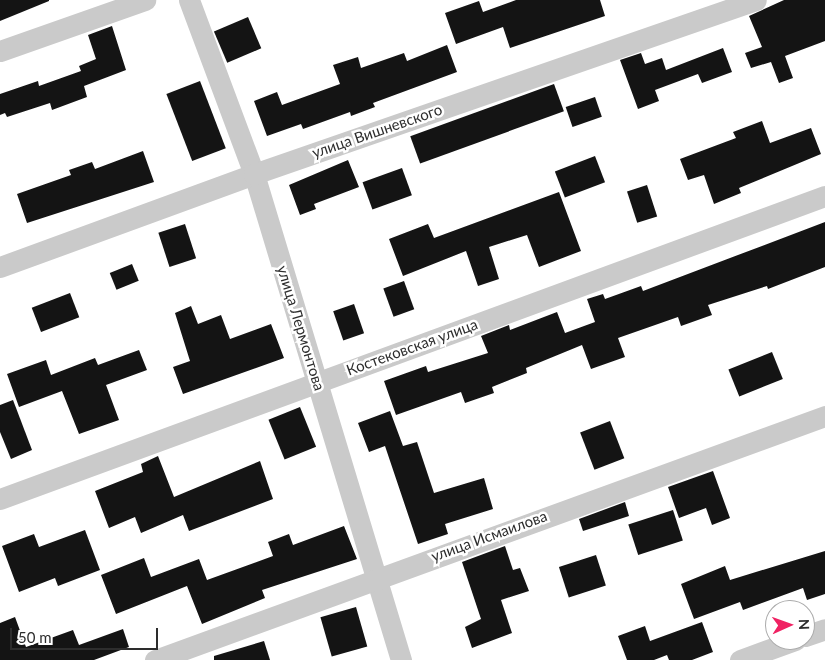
<!DOCTYPE html>
<meta charset="utf-8">
<style>
body{margin:0}
#map{position:relative;width:825px;height:660px;overflow:hidden;background:#fff;font-family:Lato,sans-serif}
div>[style]{position:absolute}
.building>*{inset:0;background:#141414;transform-origin:0 0}
.street>*{height:21px;margin:-10.5px;padding:0 10.5px;transform-origin:10.5px;border-radius:10.5px;background:#cacaca}
span{translate:-50% -50%;white-space:nowrap;text-align:center;line-height:1.15;-webkit-text-stroke:5px #fff;paint-order:stroke}
.street-label{font-size:15px;color:#2d2d2d}
.north{position:absolute;left:765px;top:600px;width:50px;height:50px;box-sizing:border-box;background:#fff;border:1px solid #ababab;border-radius:50%;rotate:88deg;font-size:14px;font-weight:700;line-height:20px;text-align:center;color:#2d2d2d}
.north::after{content:'';display:block;margin:auto;width:18px;height:22px;background:#f02263;clip-path:polygon(50% 0,100% 100%,50% 72%,0 100%)}
.scale{position:absolute;left:10px;top:628px;width:148px;height:22px;box-sizing:border-box;border:2px solid #2d2d2d;border-top:0;padding-left:6px;font-size:15px;line-height:18px;white-space:nowrap;color:#2d2d2d;-webkit-text-stroke:4px #fff;paint-order:stroke}
</style>
<div id="map">
<div class="building">
<i style="clip-path:polygon(0 0,49px 0,49px 1px,0 21px)"></i>
<i style="clip-path:polygon(516px 0,600px 0,605px 16px,510px 48px,503px 27px,456px 44px,445px 13px,479px 1px,483px 12px)"></i>
<i style="clip-path:polygon(784px 0,825px 0,825px 41px,785px 56px,793px 78px,779px 83px,771px 62px,751px 68px,745px 53px,762px 47px,749px 16px)"></i>
<i style="left:248px;top:17px;width:34px;height:37px;rotate:67deg"></i>
<i style="clip-path:polygon(112px 26px,126px 70px,84px 86px,87px 97px,52px 110px,50px 103px,7px 117px,5px 113px,0 115px,0 94px,38px 81px,39px 86px,81px 71px,79px 66px,96px 59px,88px 35px)"></i>
<i style="clip-path:polygon(447px 45px,457px 72px,373px 103px,375px 107px,351px 116px,350px 112px,303px 129px,301px 124px,267px 136px,254px 101px,277px 92px,282px 105px,340px 84px,333px 65px,358px 57px,361px 68px,404px 53px,407px 61px)"></i>
<i style="clip-path:polygon(723px 48px,732px 72px,702px 83px,698px 74px,655px 90px,659px 101px,638px 109px,620px 60px,641px 53px,645px 64px,662px 58px,666px 70px)"></i>
<i style="left:200px;top:81px;width:72px;height:36px;rotate:69deg"></i>
<i style="left:554px;top:84px;width:29px;height:153px;rotate:70deg"></i>
<i style="left:595px;top:97px;width:21px;height:31px;rotate:71deg"></i>
<i style="clip-path:polygon(762px 121px,770px 143px,811px 128px,821px 154px,739px 188px,741px 193px,714px 204px,704px 175px,688px 180px,680px 159px,736px 138px,733px 132px)"></i>
<i style="clip-path:polygon(143px 151px,154px 182px,27px 223px,17px 194px,71px 175px,69px 170px,92px 162px,95px 169px)"></i>
<i style="left:595px;top:156px;width:28px;height:43px;rotate:69deg"></i>
<i style="clip-path:polygon(348px 160px,359px 187px,314px 204px,316px 209px,300px 215px,289px 185px)"></i>
<i style="left:402px;top:168px;width:29px;height:42px;rotate:70deg"></i>
<i style="left:647px;top:185px;width:33px;height:21px;rotate:72deg"></i>
<i style="clip-path:polygon(559px 192px,581px 251px,539px 267px,527px 235px,489px 247px,499px 279px,478px 286px,466px 251px,403px 276px,389px 239px,428px 224px,434px 238px)"></i>
<i style="clip-path:polygon(825px 222px,825px 267px,768px 289px,767px 286px,708px 305px,712px 315px,681px 326px,678px 317px,618px 338px,625px 357px,591px 369px,582px 345px,526px 368px,527px 373px,492px 387px,494px 393px,465px 403px,461px 392px,396px 415px,384px 381px,426px 366px,428px 372px,488px 353px,481px 336px,509px 325px,510px 330px,557px 312px,565px 333px,595px 322px,587px 299px,603px 294px,605px 299px,641px 286px,643px 291px)"></i>
<i style="left:185px;top:224px;width:36px;height:28px;rotate:72deg"></i>
<i style="left:132px;top:264px;width:18px;height:24px;rotate:68deg"></i>
<i style="left:404px;top:281px;width:30px;height:22px;rotate:70deg"></i>
<i style="left:70px;top:293px;width:26px;height:41px;rotate:69deg"></i>
<i style="left:354px;top:304px;width:31px;height:22px;rotate:71deg"></i>
<i style="clip-path:polygon(191px 306px,198px 324px,221px 315px,230px 339px,271px 324px,284px 358px,183px 394px,173px 367px,190px 361px,175px 313px)"></i>
<i style="clip-path:polygon(139px 350px,147px 370px,106px 385px,119px 420px,79px 434px,62px 391px,19px 407px,7px 374px,46px 360px,51px 375px,95px 358px,98px 365px)"></i>
<i style="left:772px;top:352px;width:29px;height:47px;rotate:68deg"></i>
<i style="clip-path:polygon(13px 400px,32px 450px,11px 459px,0 432px,0 405px)"></i>
<i style="left:300px;top:407px;width:43px;height:34px;rotate:68deg"></i>
<i style="clip-path:polygon(390px 411px,403px 446px,417px 442px,434px 493px,484px 478px,493px 509px,445px 524px,448px 534px,418px 544px,385px 446px,369px 452px,358px 423px)"></i>
<i style="left:610px;top:421px;width:40px;height:32px;rotate:69deg"></i>
<i style="clip-path:polygon(158px 456px,174px 497px,260px 461px,273px 499px,189px 531px,183px 515px,141px 533px,135px 517px,109px 528px,95px 491px,143px 472px,141px 464px)"></i>
<i style="clip-path:polygon(713px 471px,730px 518px,712px 525px,706px 508px,679px 518px,668px 487px)"></i>
<i style="clip-path:polygon(625px 502px,629px 516px,583px 531px,579px 519px)"></i>
<i style="left:673px;top:510px;width:32px;height:47px;rotate:72deg"></i>
<i style="clip-path:polygon(344px 526px,357px 559px,262px 590px,265px 598px,202px 624px,187px 586px,116px 614px,101px 575px,144px 558px,151px 577px,199px 559px,207px 580px,273px 556px,268px 542px,289px 534px,293px 545px)"></i>
<i style="clip-path:polygon(85px 530px,100px 570px,58px 586px,55px 578px,19px 592px,2px 546px,34px 534px,39px 547px)"></i>
<i style="clip-path:polygon(505px 546px,513px 570px,520px 568px,529px 591px,501px 600px,512px 633px,472px 648px,465px 627px,481px 619px,462px 562px)"></i>
<i style="clip-path:polygon(825px 551px,825px 594px,807px 600px,803px 588px,743px 610px,740px 602px,694px 619px,681px 584px,725px 566px,730px 580px)"></i>
<i style="left:596px;top:555px;width:32px;height:39px;rotate:72deg"></i>
<i style="left:356px;top:607px;width:41px;height:37px;rotate:74deg"></i>
<i style="clip-path:polygon(15px 617px,26px 647px,73px 630px,79px 645px,123px 629px,129px 647px,94px 660px,0 660px,0 623px)"></i>
<i style="clip-path:polygon(702px 622px,713px 652px,692px 660px,669px 660px,667px 655px,654px 660px,627px 660px,618px 636px,645px 626px,650px 641px)"></i>
<i style="clip-path:polygon(264px 641px,270px 660px,214px 660px,214px 656px)"></i>
</div>
<div class="street">
<i style="left:189px;top:0;width:186px;rotate:69.5deg"></i>
<i style="left:254px;top:174px;width:508px;rotate:73.17deg"></i>
<i style="left:0;top:51px;width:154px;rotate:-19.4deg"></i>
<i style="left:0;top:267px;width:270px;rotate:-20.1deg"></i>
<i style="left:254px;top:174px;width:531px;rotate:-19.12deg"></i>
<i style="left:0;top:499px;width:879px;rotate:-20.17deg"></i>
<i style="left:805px;top:636px;width:21px;rotate:-19deg"></i>
<i style="left:155px;top:660px;width:713px;rotate:-20.01deg"></i>
<i style="left:740px;top:660px;width:59px;rotate:-20deg"></i>
</div>
<div class="street-label">
<span style="left:377px;top:131px;rotate:-19deg">улица Вишневского</span>
<span style="left:301px;top:328px;rotate:73deg">улица Лермонтова</span>
<span style="left:412px;top:347px;rotate:-20deg">Костековская улица</span>
<span style="left:489px;top:536px;rotate:-20deg">улица Исмаилова</span>
</div>
<div class="north">N</div>
<div class="scale">50 m</div>
</div>
